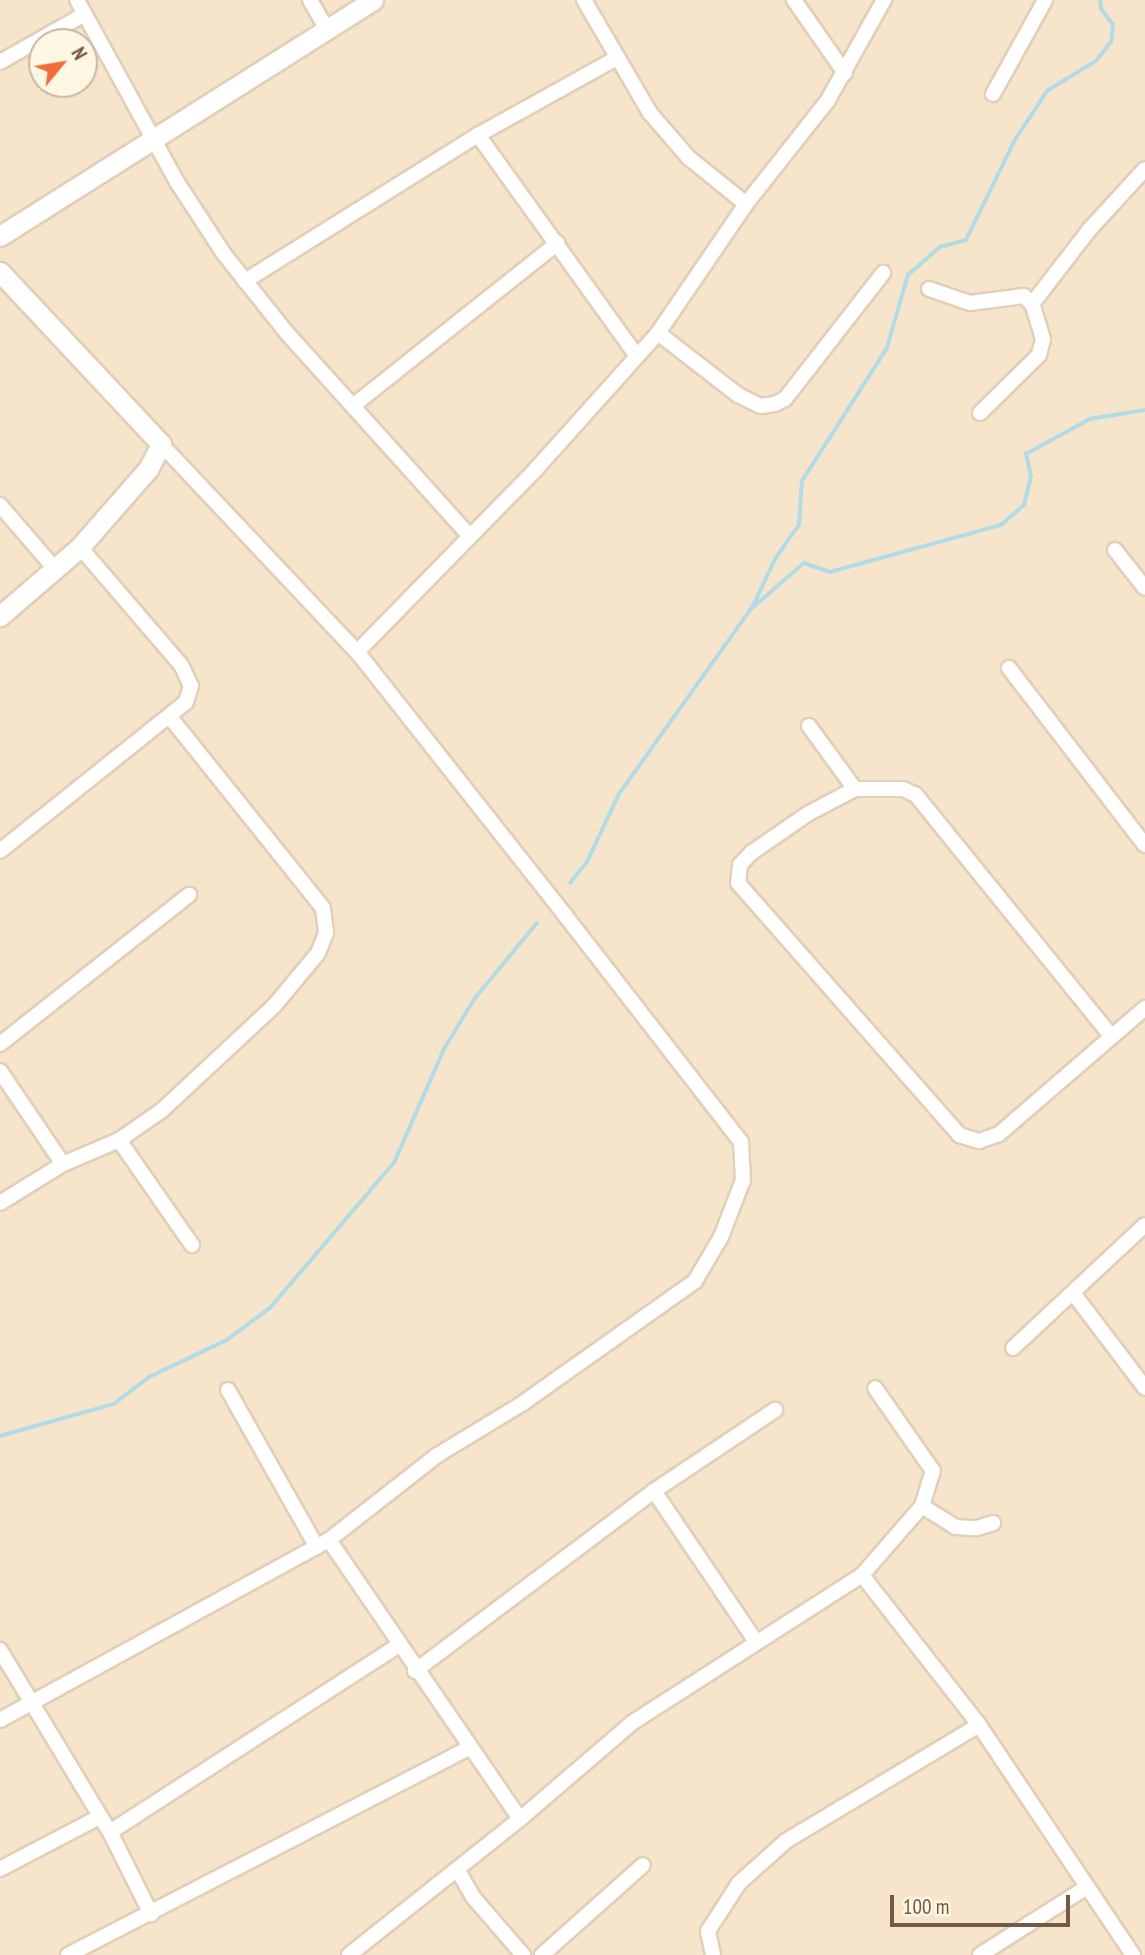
<!DOCTYPE html>
<style>
body{margin:0}
#map{position:relative;width:1145px;height:1955px;overflow:hidden;background:#fef3dd;font-family:"PT Sans Narrow",sans-serif}
div>[style]{position:absolute}
.residential>*{inset:0;background:#f6e5cb}
.stream>*{height:3.5px;margin:-1.75px;padding:0 1.75px;transform-origin:1.75px;border-radius:1.75px;background:#b1dce7}
.roads{filter:drop-shadow(2px 0 #e2cfb9) drop-shadow(-2px 0 #e2cfb9) drop-shadow(0 2px #e2cfb9) drop-shadow(0 -2px #e2cfb9)}
.street>*{height:14px;margin:-7px;padding:0 7px;transform-origin:7px;border-radius:7px;background:#fff}
.secondary>*{height:19px;margin:-9.5px;padding:0 9.5px;transform-origin:9.5px;border-radius:9.5px;background:#fff}
span{translate:-50% -50%;white-space:nowrap;text-align:center;line-height:1.15;-webkit-text-stroke:7px #fff6e4;paint-order:stroke}
.north{position:absolute;left:28px;top:28px;width:70px;height:70px;box-sizing:border-box;background:#fff6e4;border:2px solid #c7b7a4;border-radius:50%;rotate:60deg;font-size:19px;font-weight:700;line-height:28px;text-align:center;color:#745944}
.north::after{content:'';display:block;margin:auto;width:24px;height:32px;background:#f16e39;clip-path:polygon(50% 0,100% 100%,50% 72%,0 100%)}
.scale{position:absolute;left:890px;top:1895px;width:180px;height:32px;box-sizing:border-box;border:4px solid #745944;border-top:0;padding-left:9px;font-size:21px;line-height:24px;white-space:nowrap;color:#745944;-webkit-text-stroke:5px #fff6e4;paint-order:stroke}
</style>
<div id="map">
<div class="residential">
<i style="clip-path:polygon(evenodd,0 0,1145px 0,1145px 1955px,0 1955px,0 0,42px 42px,84px 42px,84px 84px,42px 84px,42px 42px)"></i>
</div>
<div class="stream">
<i style="left:753px;top:606px;width:52px;rotate:-64.9deg"></i>
<i style="left:775px;top:559px;width:42px;rotate:-54.8deg"></i>
<i style="left:799px;top:525px;width:44px;rotate:-86.1deg"></i>
<i style="left:802px;top:481px;width:158px;rotate:-57.4deg"></i>
<i style="left:887px;top:348px;width:76px;rotate:-74deg"></i>
<i style="left:908px;top:275px;width:43px;rotate:-41.2deg"></i>
<i style="left:940px;top:247px;width:27px;rotate:-15deg"></i>
<i style="left:966px;top:240px;width:111px;rotate:-63.9deg"></i>
<i style="left:1015px;top:140px;width:59px;rotate:-56.9deg"></i>
<i style="left:1047px;top:91px;width:57px;rotate:-31.5deg"></i>
<i style="left:1096px;top:61px;width:24px;rotate:-52deg"></i>
<i style="left:1111px;top:42px;width:17px;rotate:-83deg"></i>
<i style="left:1113px;top:25px;width:20px;rotate:-127deg"></i>
<i style="left:1101px;top:9px;width:9px;rotate:-96deg"></i>
<i style="left:570px;top:883px;width:27px;rotate:-51deg"></i>
<i style="left:587px;top:862px;width:75px;rotate:-64.8deg"></i>
<i style="left:619px;top:794px;width:227px;rotate:-54.5deg"></i>
<i style="left:751px;top:609px;width:70px;rotate:-41deg"></i>
<i style="left:804px;top:563px;width:28px;rotate:19deg"></i>
<i style="left:830px;top:572px;width:177px;rotate:-15.4deg"></i>
<i style="left:1001px;top:525px;width:30px;rotate:-41deg"></i>
<i style="left:1024px;top:505px;width:29px;rotate:-76deg"></i>
<i style="left:1031px;top:477px;width:24px;rotate:-102deg"></i>
<i style="left:1026px;top:454px;width:73px;rotate:-28.7deg"></i>
<i style="left:1090px;top:419px;width:56px;rotate:-9.3deg"></i>
<i style="left:0;top:1436px;width:118px;rotate:-15.7deg"></i>
<i style="left:114px;top:1404px;width:44px;rotate:-37.6deg"></i>
<i style="left:149px;top:1377px;width:86px;rotate:-25.4deg"></i>
<i style="left:227px;top:1340px;width:54px;rotate:-36.7deg"></i>
<i style="left:270px;top:1308px;width:191px;rotate:-49.5deg"></i>
<i style="left:394px;top:1163px;width:124px;rotate:-66.3deg"></i>
<i style="left:444px;top:1049px;width:60px;rotate:-58.7deg"></i>
<i style="left:475px;top:998px;width:97px;rotate:-50.4deg"></i>
</div>
<div class="roads">
<div class="street">
<i style="left:77px;top:0;width:208px;rotate:61.2deg"></i>
<i style="left:177px;top:182px;width:86px;rotate:56.9deg"></i>
<i style="left:224px;top:254px;width:100px;rotate:51.5deg"></i>
<i style="left:286px;top:332px;width:273px;rotate:48deg"></i>
<i style="left:310px;top:0;width:32px;rotate:60deg"></i>
<i style="left:584px;top:0;width:131px;rotate:59.7deg"></i>
<i style="left:650px;top:113px;width:60px;rotate:49.1deg"></i>
<i style="left:689px;top:158px;width:73px;rotate:38.9deg"></i>
<i style="left:794px;top:0;width:89px;rotate:55.1deg"></i>
<i style="left:0;top:62px;width:95px;rotate:-29.5deg"></i>
<i style="left:993px;top:94px;width:107px;rotate:-61deg"></i>
<i style="left:478px;top:135px;width:271px;rotate:54.3deg"></i>
<i style="left:245px;top:281px;width:275px;rotate:-32.1deg"></i>
<i style="left:478px;top:135px;width:157px;rotate:-29deg"></i>
<i style="left:929px;top:289px;width:43px;rotate:18.9deg"></i>
<i style="left:970px;top:303px;width:54px;rotate:-7.4deg"></i>
<i style="left:1024px;top:296px;width:11px;rotate:45deg"></i>
<i style="left:658px;top:333px;width:101px;rotate:37.8deg"></i>
<i style="left:738px;top:395px;width:25px;rotate:26deg"></i>
<i style="left:761px;top:406px;width:14px;rotate:-8deg"></i>
<i style="left:775px;top:404px;width:11px;rotate:-27deg"></i>
<i style="left:785px;top:399px;width:160px;rotate:-52.1deg"></i>
<i style="left:354px;top:405px;width:260px;rotate:-38.5deg"></i>
<i style="left:980px;top:413px;width:83px;rotate:-44.5deg"></i>
<i style="left:1039px;top:355px;width:16px;rotate:-76deg"></i>
<i style="left:1043px;top:339px;width:37px;rotate:-107deg"></i>
<i style="left:1032px;top:304px;width:95px;rotate:-52.3deg"></i>
<i style="left:1090px;top:229px;width:81px;rotate:-47.5deg"></i>
<i style="left:0;top:505px;width:86px;rotate:49.3deg"></i>
<i style="left:1115px;top:550px;width:48px;rotate:51.7deg"></i>
<i style="left:357px;top:652px;width:256px;rotate:-45.6deg"></i>
<i style="left:536px;top:469px;width:183px;rotate:-48.1deg"></i>
<i style="left:658px;top:333px;width:156px;rotate:-55.7deg"></i>
<i style="left:746px;top:204px;width:132px;rotate:-51.7deg"></i>
<i style="left:828px;top:100px;width:115px;rotate:-60.8deg"></i>
<i style="left:1009px;top:668px;width:223px;rotate:52.5deg"></i>
<i style="left:809px;top:726px;width:78px;rotate:53.9deg"></i>
<i style="left:855px;top:789px;width:48px"></i>
<i style="left:903px;top:789px;width:14px;rotate:25deg"></i>
<i style="left:916px;top:795px;width:310px;rotate:51deg"></i>
<i style="left:855px;top:789px;width:52px;rotate:152.4deg"></i>
<i style="left:809px;top:813px;width:70px;rotate:145.4deg"></i>
<i style="left:751px;top:853px;width:16px;rotate:133deg"></i>
<i style="left:740px;top:865px;width:18px;rotate:96deg"></i>
<i style="left:738px;top:883px;width:335px;rotate:48.7deg"></i>
<i style="left:959px;top:1135px;width:21px;rotate:17deg"></i>
<i style="left:979px;top:1141px;width:21px;rotate:-19deg"></i>
<i style="left:999px;top:1134px;width:193px;rotate:-40.8deg"></i>
<i style="left:0;top:851px;width:238px;rotate:-38.7deg"></i>
<i style="left:186px;top:702px;width:17px;rotate:-73deg"></i>
<i style="left:191px;top:686px;width:23px;rotate:-115deg"></i>
<i style="left:181px;top:665px;width:155px;rotate:-130.6deg"></i>
<i style="left:0;top:1044px;width:241px;rotate:-38.3deg"></i>
<i style="left:0;top:1071px;width:112px;rotate:55.9deg"></i>
<i style="left:119px;top:1140px;width:128px;rotate:55.2deg"></i>
<i style="left:0;top:1203px;width:74px;rotate:-31.8deg"></i>
<i style="left:63px;top:1164px;width:61px;rotate:-23.2deg"></i>
<i style="left:119px;top:1140px;width:51px;rotate:-34.6deg"></i>
<i style="left:161px;top:1111px;width:154px;rotate:-42.9deg"></i>
<i style="left:274px;top:1006px;width:69px;rotate:-50.3deg"></i>
<i style="left:318px;top:953px;width:22px;rotate:-68deg"></i>
<i style="left:326px;top:933px;width:25px;rotate:-97deg"></i>
<i style="left:323px;top:908px;width:246px;rotate:-128.7deg"></i>
<i style="left:1073px;top:1293px;width:119px;rotate:52.8deg"></i>
<i style="left:1013px;top:1348px;width:180px;rotate:-43deg"></i>
<i style="left:228px;top:1390px;width:180px;rotate:60.5deg"></i>
<i style="left:654px;top:1491px;width:180px;rotate:55.9deg"></i>
<i style="left:922px;top:1506px;width:39px;rotate:32deg"></i>
<i style="left:955px;top:1527px;width:22px;rotate:3deg"></i>
<i style="left:977px;top:1528px;width:17px;rotate:-17deg"></i>
<i style="left:329px;top:1540px;width:338px;rotate:55.6deg"></i>
<i style="left:862px;top:1575px;width:190px;rotate:52deg"></i>
<i style="left:979px;top:1725px;width:277px;rotate:56.2deg"></i>
<i style="left:0;top:1650px;width:213px;rotate:58.9deg"></i>
<i style="left:110px;top:1832px;width:92px;rotate:63.4deg"></i>
<i style="left:415px;top:1671px;width:299px;rotate:-37deg"></i>
<i style="left:654px;top:1491px;width:146px;rotate:-33.8deg"></i>
<i style="left:0;top:1720px;width:375px;rotate:-28.7deg"></i>
<i style="left:329px;top:1540px;width:136px;rotate:-38.1deg"></i>
<i style="left:436px;top:1456px;width:102px;rotate:-31.3deg"></i>
<i style="left:523px;top:1403px;width:211px;rotate:-35.3deg"></i>
<i style="left:695px;top:1281px;width:51px;rotate:-59.4deg"></i>
<i style="left:721px;top:1237px;width:61px;rotate:-68.9deg"></i>
<i style="left:743px;top:1180px;width:38px;rotate:-93deg"></i>
<i style="left:741px;top:1142px;width:287px;rotate:-127.8deg"></i>
<i style="left:565px;top:915px;width:335px;rotate:-128.3deg"></i>
<i style="left:357px;top:652px;width:286px;rotate:-133.3deg"></i>
<i style="left:110px;top:1832px;width:343px;rotate:-32.9deg"></i>
<i style="left:0;top:1869px;width:112px;rotate:-27.7deg"></i>
<i style="left:457px;top:1869px;width:32px;rotate:60deg"></i>
<i style="left:473px;top:1897px;width:77px;rotate:49.2deg"></i>
<i style="left:68px;top:1955px;width:451px;rotate:-27.3deg"></i>
<i style="left:349px;top:1955px;width:218px;rotate:-38.5deg"></i>
<i style="left:520px;top:1819px;width:149px;rotate:-40.6deg"></i>
<i style="left:633px;top:1722px;width:272px;rotate:-32.7deg"></i>
<i style="left:862px;top:1575px;width:91px;rotate:-49deg"></i>
<i style="left:922px;top:1506px;width:37px;rotate:-73deg"></i>
<i style="left:933px;top:1471px;width:101px;rotate:-124.9deg"></i>
<i style="left:542px;top:1955px;width:135px;rotate:-41.7deg"></i>
<i style="left:713px;top:1955px;width:25px;rotate:-102deg"></i>
<i style="left:708px;top:1931px;width:57px;rotate:-57.1deg"></i>
<i style="left:739px;top:1883px;width:63px;rotate:-41.8deg"></i>
<i style="left:786px;top:1841px;width:225px;rotate:-31deg"></i>
<i style="left:980px;top:1955px;width:127px;rotate:-32.4deg"></i>
</div>
<div class="secondary">
<i style="left:0;top:236px;width:441px;rotate:-32.3deg"></i>
<i style="left:0;top:272px;width:236px;rotate:46.9deg"></i>
<i style="left:161px;top:444px;width:28px;rotate:117deg"></i>
<i style="left:148px;top:469px;width:103px;rotate:131.1deg"></i>
<i style="left:80px;top:547px;width:106px;rotate:139.2deg"></i>
</div>
</div>
<div class="north">N</div>
<div class="scale">100 m</div>
</div>
